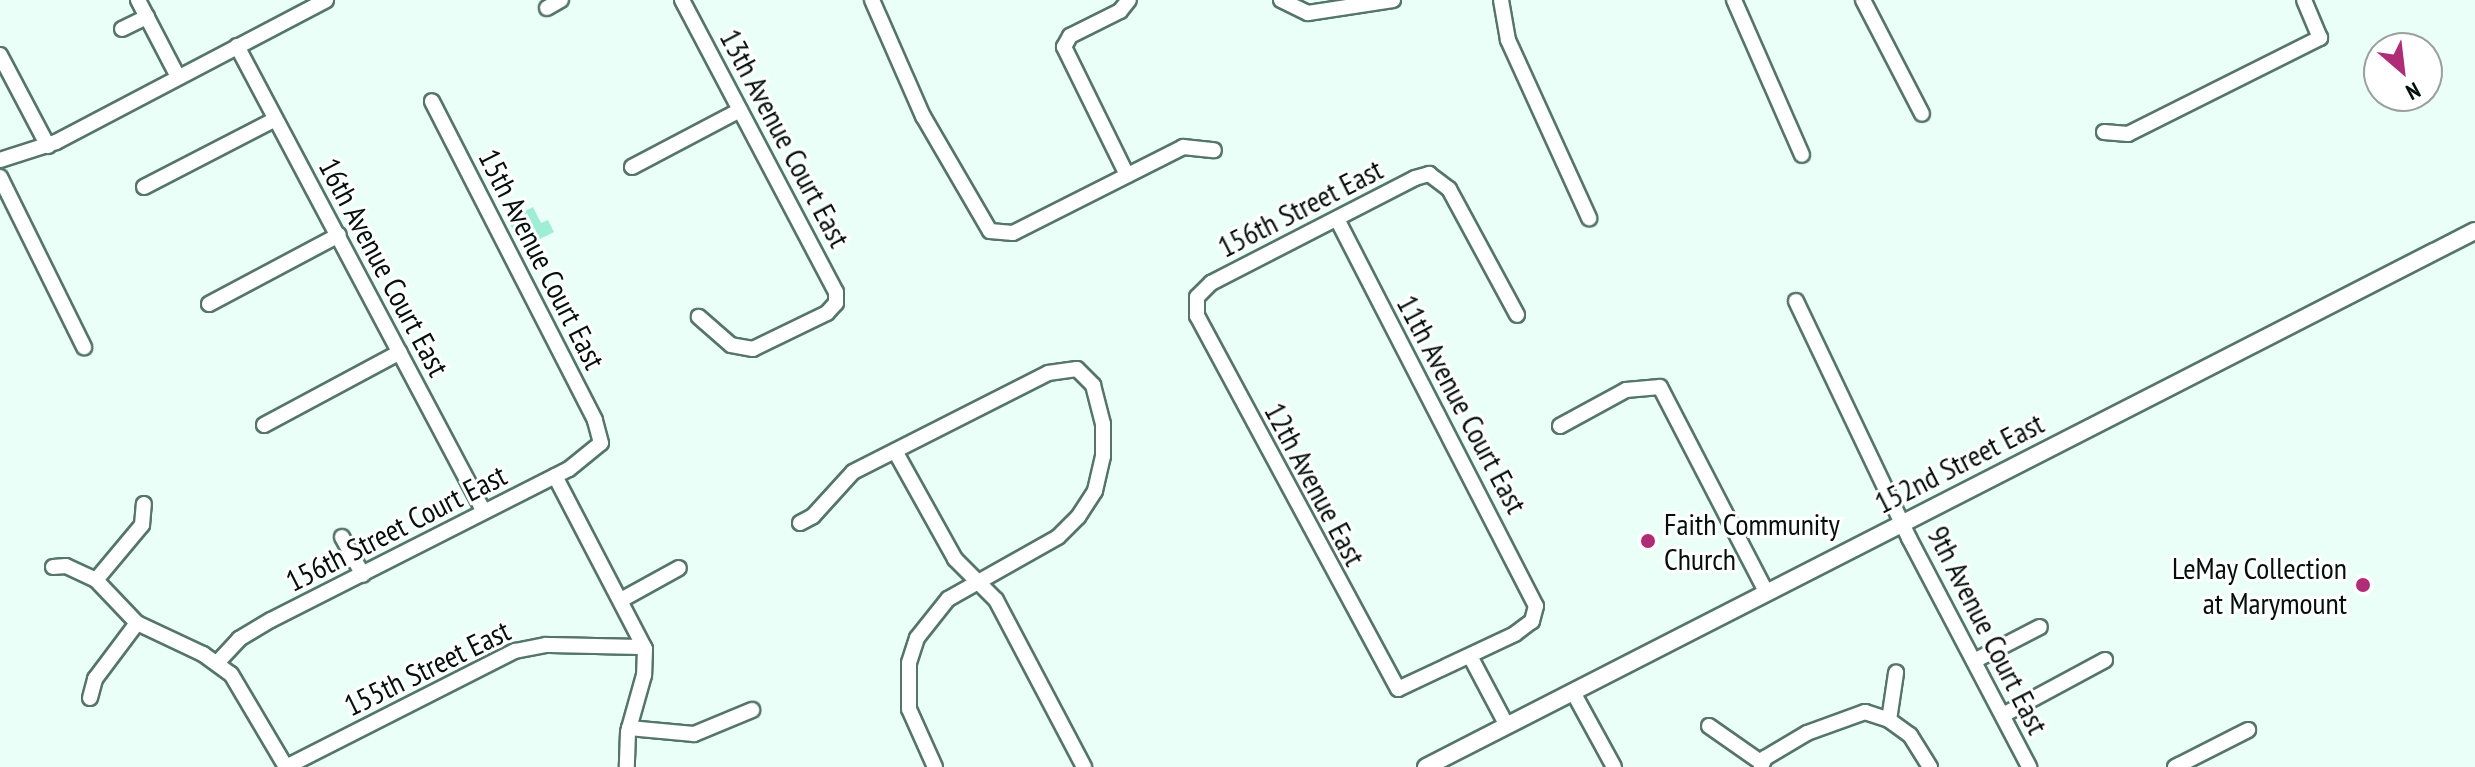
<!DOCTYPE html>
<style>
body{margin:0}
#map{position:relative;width:2475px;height:767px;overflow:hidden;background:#eafff8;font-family:"PT Sans Narrow",sans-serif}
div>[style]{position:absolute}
.green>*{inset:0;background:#a0edd5}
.roads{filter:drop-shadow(2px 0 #55756b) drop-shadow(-2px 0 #55756b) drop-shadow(0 2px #55756b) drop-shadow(0 -2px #55756b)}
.minor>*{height:14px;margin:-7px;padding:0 7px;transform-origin:7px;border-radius:7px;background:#fff}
.major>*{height:16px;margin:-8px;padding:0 8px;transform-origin:8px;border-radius:8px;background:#fff}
.dots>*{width:22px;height:22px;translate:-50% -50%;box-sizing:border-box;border:4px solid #fff;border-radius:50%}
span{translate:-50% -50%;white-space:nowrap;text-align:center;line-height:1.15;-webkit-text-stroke:6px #fff;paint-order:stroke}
.street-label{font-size:30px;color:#04100c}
.poi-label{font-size:30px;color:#04100c}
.left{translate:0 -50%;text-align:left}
.right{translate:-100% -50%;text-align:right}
.north{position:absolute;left:2363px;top:32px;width:80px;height:80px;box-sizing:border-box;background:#fff;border:2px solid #9b9f9e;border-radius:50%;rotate:152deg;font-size:22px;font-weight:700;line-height:32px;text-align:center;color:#04100c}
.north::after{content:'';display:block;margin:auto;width:28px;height:36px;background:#af2d76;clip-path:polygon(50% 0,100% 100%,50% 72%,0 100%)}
</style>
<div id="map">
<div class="green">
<i style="clip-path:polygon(533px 207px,541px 223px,548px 220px,554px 232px,522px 248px,508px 220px)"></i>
</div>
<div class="roads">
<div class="minor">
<i style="left:138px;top:0;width:87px;rotate:62.5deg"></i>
<i style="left:682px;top:0;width:330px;rotate:62.2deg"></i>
<i style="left:836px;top:292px;width:11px;rotate:90deg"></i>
<i style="left:836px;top:303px;width:13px;rotate:132deg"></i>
<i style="left:827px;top:313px;width:82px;rotate:154.1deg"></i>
<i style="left:753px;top:349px;width:22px;rotate:-170deg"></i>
<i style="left:731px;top:345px;width:43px;rotate:-138.8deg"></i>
<i style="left:872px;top:0;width:127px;rotate:66.3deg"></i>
<i style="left:923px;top:116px;width:133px;rotate:59.8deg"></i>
<i style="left:990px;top:231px;width:23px;rotate:5deg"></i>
<i style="left:1013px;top:233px;width:191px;rotate:-26.8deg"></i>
<i style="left:1183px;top:147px;width:31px;rotate:6deg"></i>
<i style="left:1281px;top:0;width:30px;rotate:26deg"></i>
<i style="left:1308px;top:13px;width:86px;rotate:-8.7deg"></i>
<i style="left:1501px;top:0;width:41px;rotate:80.1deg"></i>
<i style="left:1508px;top:40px;width:196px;rotate:65.5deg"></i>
<i style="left:1734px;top:0;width:169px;rotate:66.3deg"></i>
<i style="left:1863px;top:0;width:128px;rotate:62.6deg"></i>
<i style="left:547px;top:8px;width:16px;rotate:-30deg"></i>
<i style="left:122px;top:29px;width:28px;rotate:-26deg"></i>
<i style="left:237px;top:46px;width:527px;rotate:62.07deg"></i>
<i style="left:0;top:55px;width:103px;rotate:62.2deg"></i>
<i style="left:2104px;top:132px;width:24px;rotate:5deg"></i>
<i style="left:2128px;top:134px;width:215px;rotate:-26.6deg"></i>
<i style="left:2320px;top:38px;width:41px;rotate:-112.8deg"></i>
<i style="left:0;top:160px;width:59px;rotate:-17.8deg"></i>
<i style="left:56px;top:142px;width:305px;rotate:-27.7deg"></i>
<i style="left:632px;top:167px;width:122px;rotate:-27.8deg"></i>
<i style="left:1127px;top:175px;width:143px;rotate:-116.2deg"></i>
<i style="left:1064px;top:47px;width:13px;rotate:-61deg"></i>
<i style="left:1070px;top:36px;width:56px;rotate:-26.6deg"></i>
<i style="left:1120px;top:11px;width:14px;rotate:-51deg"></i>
<i style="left:0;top:177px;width:190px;rotate:63.7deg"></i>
<i style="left:144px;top:187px;width:148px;rotate:-27.3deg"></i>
<i style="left:1337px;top:219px;width:435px;rotate:62.8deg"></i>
<i style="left:1536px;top:606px;width:16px;rotate:105deg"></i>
<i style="left:1532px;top:621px;width:21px;rotate:143deg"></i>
<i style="left:1515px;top:634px;width:129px;rotate:154.8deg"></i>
<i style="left:1398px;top:689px;width:424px;rotate:-118.3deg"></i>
<i style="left:1197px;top:316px;width:19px;rotate:-90deg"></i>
<i style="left:1197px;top:297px;width:20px;rotate:-45deg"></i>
<i style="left:1211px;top:283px;width:229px;rotate:-27.2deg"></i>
<i style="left:1415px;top:178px;width:15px;rotate:-16deg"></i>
<i style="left:1429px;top:174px;width:25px;rotate:37deg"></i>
<i style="left:1449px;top:189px;width:143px;rotate:61.6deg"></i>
<i style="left:1796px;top:301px;width:263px;rotate:64.5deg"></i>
<i style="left:1909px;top:538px;width:259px;rotate:62.3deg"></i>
<i style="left:209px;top:304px;width:147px;rotate:-28deg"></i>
<i style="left:264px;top:425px;width:154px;rotate:-28.2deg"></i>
<i style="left:1560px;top:426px;width:75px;rotate:-28.6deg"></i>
<i style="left:1626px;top:390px;width:34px;rotate:-5deg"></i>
<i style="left:1660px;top:387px;width:232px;rotate:62.6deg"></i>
<i style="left:895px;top:451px;width:124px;rotate:60.9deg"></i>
<i style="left:955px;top:559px;width:58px;rotate:45deg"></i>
<i style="left:996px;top:600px;width:189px;rotate:62.2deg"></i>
<i style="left:555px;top:476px;width:195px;rotate:62.5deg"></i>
<i style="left:645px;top:649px;width:26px;rotate:92deg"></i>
<i style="left:644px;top:675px;width:59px;rotate:105.7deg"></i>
<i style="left:628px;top:732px;width:35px;rotate:92deg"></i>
<i style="left:800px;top:523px;width:15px;rotate:-28deg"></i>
<i style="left:813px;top:516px;width:59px;rotate:-47.7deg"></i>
<i style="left:853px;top:472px;width:219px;rotate:-26.9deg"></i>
<i style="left:1048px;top:373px;width:29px;rotate:-8deg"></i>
<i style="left:1077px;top:369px;width:23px;rotate:45deg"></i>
<i style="left:1093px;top:385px;width:40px;rotate:75.6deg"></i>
<i style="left:1103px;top:424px;width:32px;rotate:90deg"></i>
<i style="left:1103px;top:456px;width:36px;rotate:103deg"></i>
<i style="left:1095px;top:491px;width:31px;rotate:123deg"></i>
<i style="left:1078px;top:517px;width:28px;rotate:135deg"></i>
<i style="left:1058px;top:537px;width:126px;rotate:150.6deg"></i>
<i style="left:948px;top:599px;width:50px;rotate:128.5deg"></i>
<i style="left:917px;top:638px;width:26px;rotate:108deg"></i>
<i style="left:909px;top:663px;width:46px;rotate:90deg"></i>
<i style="left:909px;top:709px;width:64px;rotate:65.9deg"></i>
<i style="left:342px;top:537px;width:43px;rotate:61.1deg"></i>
<i style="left:53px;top:567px;width:13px;rotate:-4deg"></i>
<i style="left:66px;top:566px;width:33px;rotate:25deg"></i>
<i style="left:96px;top:580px;width:59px;rotate:46.4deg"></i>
<i style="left:137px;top:623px;width:73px;rotate:25.2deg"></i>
<i style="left:203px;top:654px;width:34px;rotate:36deg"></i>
<i style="left:231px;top:674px;width:108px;rotate:59.4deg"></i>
<i style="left:96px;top:580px;width:72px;rotate:-50.1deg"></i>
<i style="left:142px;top:525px;width:21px;rotate:-85deg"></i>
<i style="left:621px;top:600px;width:66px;rotate:-28.9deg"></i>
<i style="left:1470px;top:656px;width:79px;rotate:62.1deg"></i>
<i style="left:1974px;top:661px;width:74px;rotate:-27.3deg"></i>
<i style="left:217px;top:663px;width:33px;rotate:-47deg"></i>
<i style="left:239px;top:639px;width:37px;rotate:-31deg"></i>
<i style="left:271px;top:620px;width:334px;rotate:-26.9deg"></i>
<i style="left:569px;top:469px;width:41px;rotate:-39.1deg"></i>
<i style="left:601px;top:443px;width:24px;rotate:-105deg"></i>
<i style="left:595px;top:420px;width:358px;rotate:-117.1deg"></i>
<i style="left:1573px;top:692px;width:85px;rotate:61.3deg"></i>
<i style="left:90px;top:698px;width:20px;rotate:-75deg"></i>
<i style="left:95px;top:679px;width:70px;rotate:-53.1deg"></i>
<i style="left:2003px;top:715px;width:116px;rotate:-28.3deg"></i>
<i style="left:1889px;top:720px;width:48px;rotate:-81.5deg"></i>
<i style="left:1709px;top:726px;width:65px;rotate:34.9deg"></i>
<i style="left:629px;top:728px;width:65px;rotate:5.3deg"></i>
<i style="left:694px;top:734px;width:63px;rotate:-22.5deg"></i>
<i style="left:286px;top:767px;width:257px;rotate:-26.9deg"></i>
<i style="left:515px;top:651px;width:32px;rotate:-11deg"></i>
<i style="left:546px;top:645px;width:98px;rotate:1.2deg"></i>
<i style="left:1761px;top:767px;width:10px;rotate:-66deg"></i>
<i style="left:1765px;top:758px;width:49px;rotate:-30.8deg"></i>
<i style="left:1807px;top:733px;width:62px;rotate:-19.9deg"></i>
<i style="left:1865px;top:712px;width:25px;rotate:18deg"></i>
<i style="left:1889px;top:720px;width:26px;rotate:36deg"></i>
<i style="left:1910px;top:735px;width:38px;rotate:58deg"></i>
<i style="left:2175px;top:767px;width:82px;rotate:-26.9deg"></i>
</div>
<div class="major">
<i style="left:1426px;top:767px;width:1178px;rotate:-27.07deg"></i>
</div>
</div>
<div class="dots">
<i style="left:1648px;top:541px;background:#af2d76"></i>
<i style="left:2363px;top:585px;background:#af2d76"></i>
</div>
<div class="street-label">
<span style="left:785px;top:138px;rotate:62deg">13th Avenue Court East</span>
<span style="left:1300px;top:208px;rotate:-27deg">156th Street East</span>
<span style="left:542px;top:259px;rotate:63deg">15th Avenue Court East</span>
<span style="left:384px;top:267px;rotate:62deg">16th Avenue Court East</span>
<span style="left:1462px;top:404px;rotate:62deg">11th Avenue Court East</span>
<span style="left:1959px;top:463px;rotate:-27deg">152nd Street East</span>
<span style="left:1315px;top:484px;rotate:62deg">12th Avenue East</span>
<span style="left:396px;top:528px;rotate:-27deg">156th Street Court East</span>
<span style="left:1988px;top:630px;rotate:63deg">9th Avenue Court East</span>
<span style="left:427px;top:668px;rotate:-26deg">155th Street East</span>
</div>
<div class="poi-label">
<span class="left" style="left:1664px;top:541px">Faith Community<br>Church</span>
<span class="right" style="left:2347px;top:585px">LeMay Collection<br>at Marymount</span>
</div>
<div class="north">N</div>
</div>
